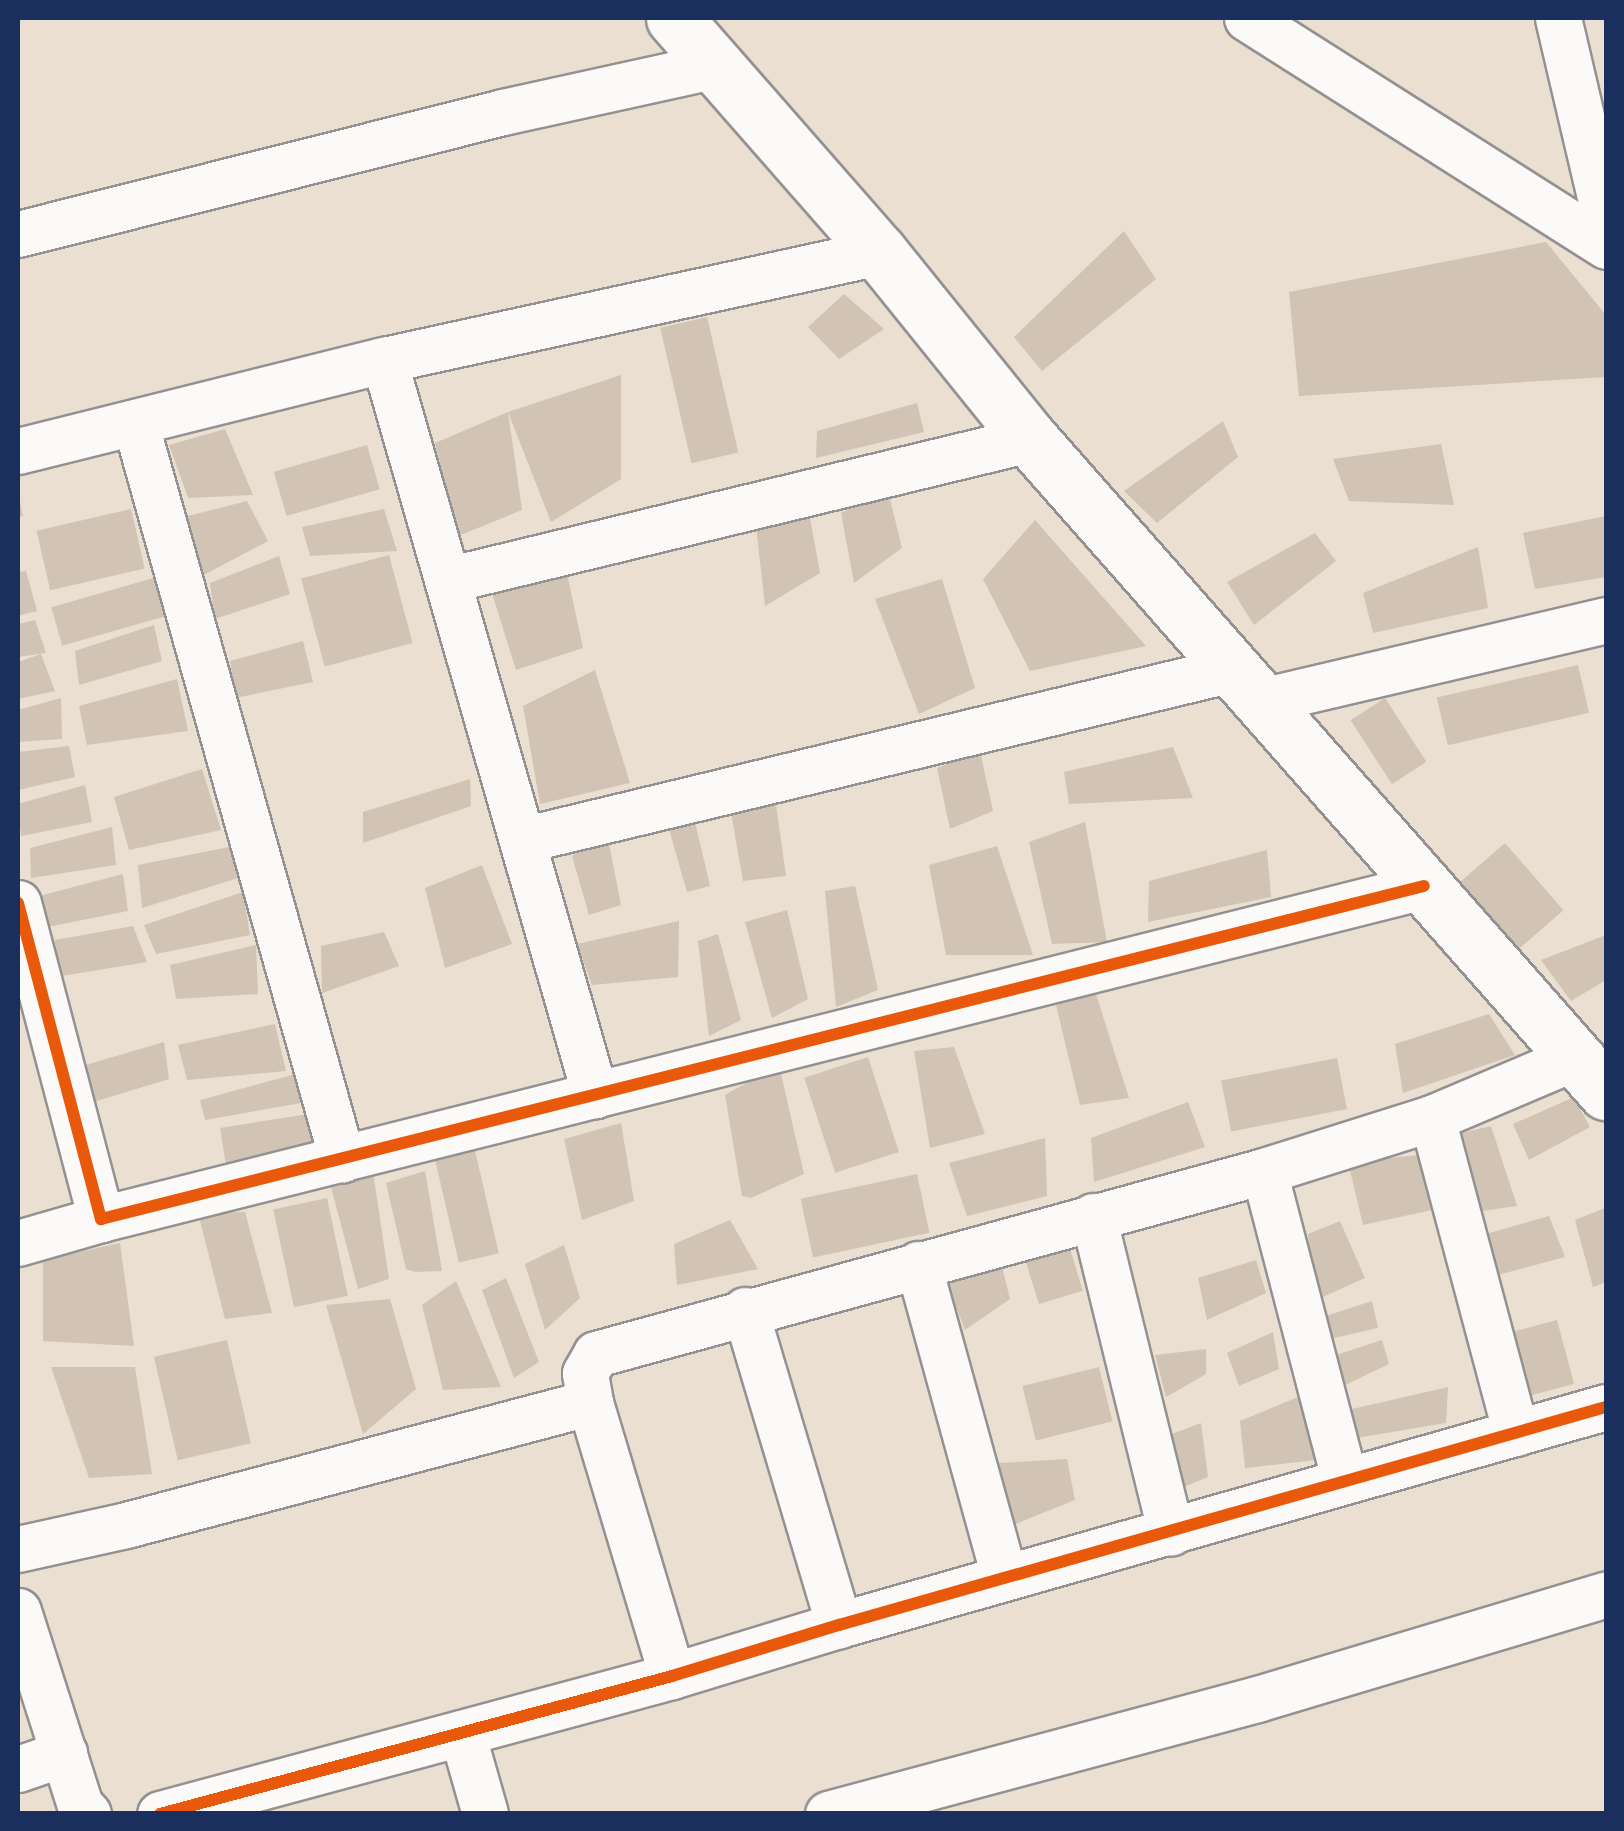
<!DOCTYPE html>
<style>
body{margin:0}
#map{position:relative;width:1624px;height:1831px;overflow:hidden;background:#eadfd0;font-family:"Comic Neue",sans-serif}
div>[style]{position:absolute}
.building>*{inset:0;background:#d1c4b4;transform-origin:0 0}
.roads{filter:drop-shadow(2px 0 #939191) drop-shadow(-2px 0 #939191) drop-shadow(0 2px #939191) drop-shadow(0 -2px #939191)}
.street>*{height:45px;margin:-22.5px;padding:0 22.5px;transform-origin:22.5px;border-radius:22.5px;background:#fcfaf8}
.secondary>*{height:55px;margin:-27.5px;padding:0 27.5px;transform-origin:27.5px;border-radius:27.5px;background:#fcfaf8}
.cycleway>*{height:12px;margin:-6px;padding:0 6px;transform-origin:6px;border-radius:6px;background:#e8590c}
span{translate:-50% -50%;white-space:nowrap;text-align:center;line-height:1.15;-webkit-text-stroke:10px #fff;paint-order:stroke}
.frame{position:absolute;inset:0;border:20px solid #1b2f5e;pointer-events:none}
</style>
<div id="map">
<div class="building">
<i style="clip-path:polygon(1124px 231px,1156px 279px,1042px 371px,1014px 337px)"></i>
<i style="clip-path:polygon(1546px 242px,1606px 315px,1606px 377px,1299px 396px,1289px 292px)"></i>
<i style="clip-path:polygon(844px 294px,884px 329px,839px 359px,808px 327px)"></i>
<i style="left:707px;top:317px;width:139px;height:48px;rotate:77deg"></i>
<i style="clip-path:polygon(621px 375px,621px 479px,551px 522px,508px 412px)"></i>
<i style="clip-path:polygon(917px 403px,924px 432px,816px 458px,817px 431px)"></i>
<i style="clip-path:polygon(508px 412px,522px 510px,458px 536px,435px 443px)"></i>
<i style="clip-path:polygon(1223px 421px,1238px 457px,1157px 523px,1124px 491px)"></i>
<i style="clip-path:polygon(225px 429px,253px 495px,188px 498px,169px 445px)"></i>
<i style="clip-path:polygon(1441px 444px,1454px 505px,1349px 501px,1333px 459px)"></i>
<i style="left:367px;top:445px;width:46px;height:97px;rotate:74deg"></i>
<i style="clip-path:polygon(888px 491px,902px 548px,854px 583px,841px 513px)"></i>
<i style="clip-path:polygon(18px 492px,23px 516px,18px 517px)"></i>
<i style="clip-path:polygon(247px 501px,268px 541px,200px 577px,184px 517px)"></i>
<i style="left:131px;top:509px;width:61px;height:97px;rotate:77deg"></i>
<i style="clip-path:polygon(384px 509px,397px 551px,310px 556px,302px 527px)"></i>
<i style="clip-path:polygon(809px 513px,820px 573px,765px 606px,756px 526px)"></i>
<i style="clip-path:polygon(1606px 516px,1606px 577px,1535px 589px,1523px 533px)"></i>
<i style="clip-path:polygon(1035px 520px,1146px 646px,1030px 671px,983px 579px)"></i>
<i style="clip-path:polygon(1315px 533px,1336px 561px,1254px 625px,1227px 582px)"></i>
<i style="clip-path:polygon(1478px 547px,1488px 608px,1373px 633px,1363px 593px)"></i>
<i style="left:389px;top:555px;width:91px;height:91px;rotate:75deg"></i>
<i style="clip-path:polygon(279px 556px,290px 594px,215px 619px,210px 583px)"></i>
<i style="clip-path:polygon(565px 564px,583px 648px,516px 670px,491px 590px)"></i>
<i style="clip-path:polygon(26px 571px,37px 611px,18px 616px,18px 572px)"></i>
<i style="left:157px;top:577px;width:40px;height:110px;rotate:74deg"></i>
<i style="clip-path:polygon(942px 579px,975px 688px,919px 714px,875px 599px)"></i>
<i style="clip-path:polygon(35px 620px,46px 653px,18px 657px,18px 624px)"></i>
<i style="clip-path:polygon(154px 625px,162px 661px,79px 685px,75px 651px)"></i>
<i style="clip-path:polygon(303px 641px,313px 682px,235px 698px,230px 661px)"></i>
<i style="clip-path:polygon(41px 654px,55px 691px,18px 699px,18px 662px)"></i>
<i style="left:1578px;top:665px;width:49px;height:145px;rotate:77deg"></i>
<i style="clip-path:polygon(595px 670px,630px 783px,540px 804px,523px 706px)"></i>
<i style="clip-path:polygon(177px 679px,188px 731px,87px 745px,79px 706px)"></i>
<i style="clip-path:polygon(61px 698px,62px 739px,18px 742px,18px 710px)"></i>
<i style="left:1385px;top:698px;width:76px;height:41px;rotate:57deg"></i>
<i style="clip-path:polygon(69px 746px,75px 777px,18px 790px,18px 752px)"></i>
<i style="clip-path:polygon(1173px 747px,1193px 798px,1069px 804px,1064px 772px)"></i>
<i style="clip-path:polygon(980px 751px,993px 811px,950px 829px,937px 768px)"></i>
<i style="clip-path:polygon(202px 769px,221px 830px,129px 850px,114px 797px)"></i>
<i style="clip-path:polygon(470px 779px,471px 806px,363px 843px,363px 812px)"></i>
<i style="clip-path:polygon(85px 785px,92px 822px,21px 836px,18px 804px)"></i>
<i style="clip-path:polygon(774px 790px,786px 876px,743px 881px,730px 807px)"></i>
<i style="clip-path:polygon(693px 813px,710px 886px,687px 892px,669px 829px)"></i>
<i style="clip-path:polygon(1085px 822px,1107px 942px,1052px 944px,1029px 842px)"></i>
<i style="clip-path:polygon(112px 827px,116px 865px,31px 878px,30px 848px)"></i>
<i style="clip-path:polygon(607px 834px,621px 905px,589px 915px,572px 856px)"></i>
<i style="left:1505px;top:843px;width:89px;height:60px;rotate:49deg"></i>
<i style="clip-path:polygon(234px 846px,238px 878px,142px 908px,138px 865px)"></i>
<i style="clip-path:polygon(997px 846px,1033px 955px,946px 955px,929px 865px)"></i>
<i style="clip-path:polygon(1267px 850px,1271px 897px,1148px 922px,1149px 881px)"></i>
<i style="clip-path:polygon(482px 865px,512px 944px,445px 968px,425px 888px)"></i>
<i style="clip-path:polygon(123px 874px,128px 911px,42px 928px,39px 896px)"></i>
<i style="clip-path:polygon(855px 886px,878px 990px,836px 1007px,825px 891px)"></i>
<i style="clip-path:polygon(243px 892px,250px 935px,156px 954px,144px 925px)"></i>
<i style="clip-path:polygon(787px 910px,808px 999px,772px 1018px,745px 922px)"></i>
<i style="clip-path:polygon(679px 921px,678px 977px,592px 985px,577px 944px)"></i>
<i style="clip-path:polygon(133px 926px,147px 962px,56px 977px,55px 940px)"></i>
<i style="clip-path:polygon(384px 932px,399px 966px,322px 993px,321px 946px)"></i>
<i style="clip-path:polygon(718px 934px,741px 1020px,709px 1036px,698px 941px)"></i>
<i style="clip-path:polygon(1606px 935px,1606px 980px,1571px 1001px,1541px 960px)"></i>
<i style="clip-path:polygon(256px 945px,258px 994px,176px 999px,170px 965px)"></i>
<i style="clip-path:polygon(1095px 991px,1129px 1098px,1080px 1105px,1056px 1005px)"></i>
<i style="clip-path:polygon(1489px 1014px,1515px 1055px,1403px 1093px,1395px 1044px)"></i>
<i style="clip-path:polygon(275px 1024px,286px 1071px,187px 1080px,178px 1045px)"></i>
<i style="clip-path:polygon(164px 1042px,169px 1079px,87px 1104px,82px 1066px)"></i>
<i style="clip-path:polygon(954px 1047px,985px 1134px,930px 1148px,914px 1051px)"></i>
<i style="left:868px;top:1057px;width:100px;height:67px;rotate:72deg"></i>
<i style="left:1337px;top:1058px;width:52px;height:118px;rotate:79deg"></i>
<i style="clip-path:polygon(779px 1065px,804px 1174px,751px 1198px,742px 1196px,725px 1095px)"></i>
<i style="clip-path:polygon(303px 1072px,307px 1102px,205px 1120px,200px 1100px)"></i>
<i style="clip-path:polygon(1574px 1097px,1590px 1127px,1529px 1160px,1513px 1124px)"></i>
<i style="clip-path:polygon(1188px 1102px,1205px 1147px,1094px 1182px,1091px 1138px)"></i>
<i style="left:308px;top:1114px;width:40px;height:89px;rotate:81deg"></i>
<i style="clip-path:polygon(621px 1123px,634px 1201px,582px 1220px,564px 1139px)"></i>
<i style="clip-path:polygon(1491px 1126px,1517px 1206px,1475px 1212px,1453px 1135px)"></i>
<i style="clip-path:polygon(1045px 1138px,1047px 1196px,967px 1216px,949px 1163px)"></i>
<i style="left:474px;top:1146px;width:110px;height:41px;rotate:77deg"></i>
<i style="clip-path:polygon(1419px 1155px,1432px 1210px,1363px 1225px,1348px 1162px)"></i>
<i style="clip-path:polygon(425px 1171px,442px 1271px,415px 1272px,406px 1269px,386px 1183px)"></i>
<i style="clip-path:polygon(373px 1172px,389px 1279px,358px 1289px,330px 1183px)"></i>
<i style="left:917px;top:1174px;width:60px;height:119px;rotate:78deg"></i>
<i style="left:327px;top:1198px;width:100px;height:55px;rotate:78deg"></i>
<i style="clip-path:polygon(1605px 1208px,1606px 1282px,1593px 1287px,1575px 1220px)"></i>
<i style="clip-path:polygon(245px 1212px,272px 1313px,225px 1319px,198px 1213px)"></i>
<i style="clip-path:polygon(1549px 1216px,1565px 1257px,1494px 1276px,1476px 1237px)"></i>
<i style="clip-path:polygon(730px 1220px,758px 1269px,677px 1285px,674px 1244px)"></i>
<i style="clip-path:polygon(1340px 1221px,1365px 1278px,1314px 1301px,1308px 1234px)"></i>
<i style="left:1067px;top:1239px;width:54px;height:46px;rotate:73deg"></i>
<i style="clip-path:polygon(120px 1243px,134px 1346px,43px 1341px,43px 1260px)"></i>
<i style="clip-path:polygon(564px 1245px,580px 1298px,545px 1330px,525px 1264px)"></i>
<i style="clip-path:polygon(998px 1250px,1010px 1299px,965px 1330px,942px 1270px)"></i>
<i style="clip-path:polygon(1256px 1260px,1266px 1293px,1207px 1320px,1198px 1278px)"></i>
<i style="clip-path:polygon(506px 1278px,539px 1362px,514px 1378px,482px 1290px)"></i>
<i style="clip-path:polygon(456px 1281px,501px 1387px,443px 1390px,422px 1305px)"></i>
<i style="clip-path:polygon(390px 1299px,416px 1389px,363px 1434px,326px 1305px)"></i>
<i style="clip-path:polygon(1372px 1301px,1378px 1328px,1325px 1340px,1320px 1318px)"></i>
<i style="left:1557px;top:1320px;width:66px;height:50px;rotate:75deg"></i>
<i style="clip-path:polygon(1273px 1332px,1279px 1369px,1239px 1386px,1227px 1353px)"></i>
<i style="left:227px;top:1340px;width:106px;height:75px;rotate:77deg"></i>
<i style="clip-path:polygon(1382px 1340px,1389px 1364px,1341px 1387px,1336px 1355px)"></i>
<i style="clip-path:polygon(1206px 1349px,1206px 1374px,1166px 1397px,1155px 1355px)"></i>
<i style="clip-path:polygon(51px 1367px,135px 1367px,152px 1474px,89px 1478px)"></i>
<i style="left:1099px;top:1367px;width:56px;height:79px;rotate:76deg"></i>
<i style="clip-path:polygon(1448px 1387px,1446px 1423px,1356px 1438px,1348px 1410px)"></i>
<i style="clip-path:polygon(1303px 1395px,1316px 1460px,1245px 1468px,1240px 1421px)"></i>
<i style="clip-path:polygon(1201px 1423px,1208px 1477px,1174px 1491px,1167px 1436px)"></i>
<i style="clip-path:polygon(1067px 1459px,1075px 1500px,1008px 1527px,999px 1463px)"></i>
</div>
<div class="roads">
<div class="street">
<i style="left:1247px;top:18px;width:425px;rotate:32.4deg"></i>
<i style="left:1558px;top:18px;width:211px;rotate:76.8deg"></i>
<i style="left:18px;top:234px;width:500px;rotate:-14.12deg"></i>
<i style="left:503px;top:112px;width:214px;rotate:-12.4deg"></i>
<i style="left:384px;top:360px;width:765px;rotate:73.98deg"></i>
<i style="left:135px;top:422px;width:766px;rotate:74.31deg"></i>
<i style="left:18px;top:451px;width:377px;rotate:-14deg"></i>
<i style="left:384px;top:360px;width:507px;rotate:-12.31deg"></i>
<i style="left:447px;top:580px;width:600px;rotate:-13.6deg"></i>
<i style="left:1261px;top:701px;width:354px;rotate:-13.2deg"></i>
<i style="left:522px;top:840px;width:730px;rotate:-13.54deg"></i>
<i style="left:18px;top:903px;width:327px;rotate:75.3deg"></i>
<i style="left:101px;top:1219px;width:1364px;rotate:-14.13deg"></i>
<i style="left:1432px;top:1118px;width:326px;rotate:75.1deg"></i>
<i style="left:1264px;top:1171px;width:320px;rotate:75.4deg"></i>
<i style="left:1093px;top:1216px;width:326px;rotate:76.2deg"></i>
<i style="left:18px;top:1243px;width:86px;rotate:-16.1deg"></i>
<i style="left:918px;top:1264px;width:325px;rotate:74.6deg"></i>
<i style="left:745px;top:1310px;width:329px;rotate:73.4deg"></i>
<i style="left:18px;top:1549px;width:111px;rotate:-12.5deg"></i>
<i style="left:126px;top:1525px;width:480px;rotate:-14.8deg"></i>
<i style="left:18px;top:1611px;width:204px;rotate:72.3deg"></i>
<i style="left:80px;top:1805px;width:12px;rotate:48deg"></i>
<i style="left:672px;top:1676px;width:286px;rotate:-106.7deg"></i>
<i style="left:590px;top:1402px;width:29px;rotate:-100deg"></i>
<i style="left:585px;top:1373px;width:22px;rotate:-60deg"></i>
<i style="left:596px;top:1354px;width:693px;rotate:-15.32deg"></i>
<i style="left:1264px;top:1171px;width:176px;rotate:-17.5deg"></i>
<i style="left:1432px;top:1118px;width:156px;rotate:-23deg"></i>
<i style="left:462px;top:1733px;width:84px;rotate:74.1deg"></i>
<i style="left:18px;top:1769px;width:49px;rotate:-19.2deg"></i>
<i style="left:160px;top:1814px;width:530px;rotate:-15.08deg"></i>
<i style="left:672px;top:1676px;width:175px;rotate:-17deg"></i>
<i style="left:839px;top:1625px;width:797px;rotate:-15.87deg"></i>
<i style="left:828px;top:1814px;width:444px;rotate:-15deg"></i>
<i style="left:1257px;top:1699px;width:364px;rotate:-16.7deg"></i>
</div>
<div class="secondary">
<i style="left:674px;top:18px;width:311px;rotate:48.8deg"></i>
<i style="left:879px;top:252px;width:240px;rotate:51.1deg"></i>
<i style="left:1030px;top:439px;width:871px;rotate:48.59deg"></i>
</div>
</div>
<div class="cycleway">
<i style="left:18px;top:903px;width:327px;rotate:75.3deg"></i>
<i style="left:101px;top:1219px;width:1364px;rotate:-14.13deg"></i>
<i style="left:160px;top:1814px;width:530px;rotate:-15.08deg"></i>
<i style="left:672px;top:1676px;width:175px;rotate:-17deg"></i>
<i style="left:839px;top:1625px;width:797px;rotate:-15.87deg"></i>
</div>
<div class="frame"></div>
</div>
